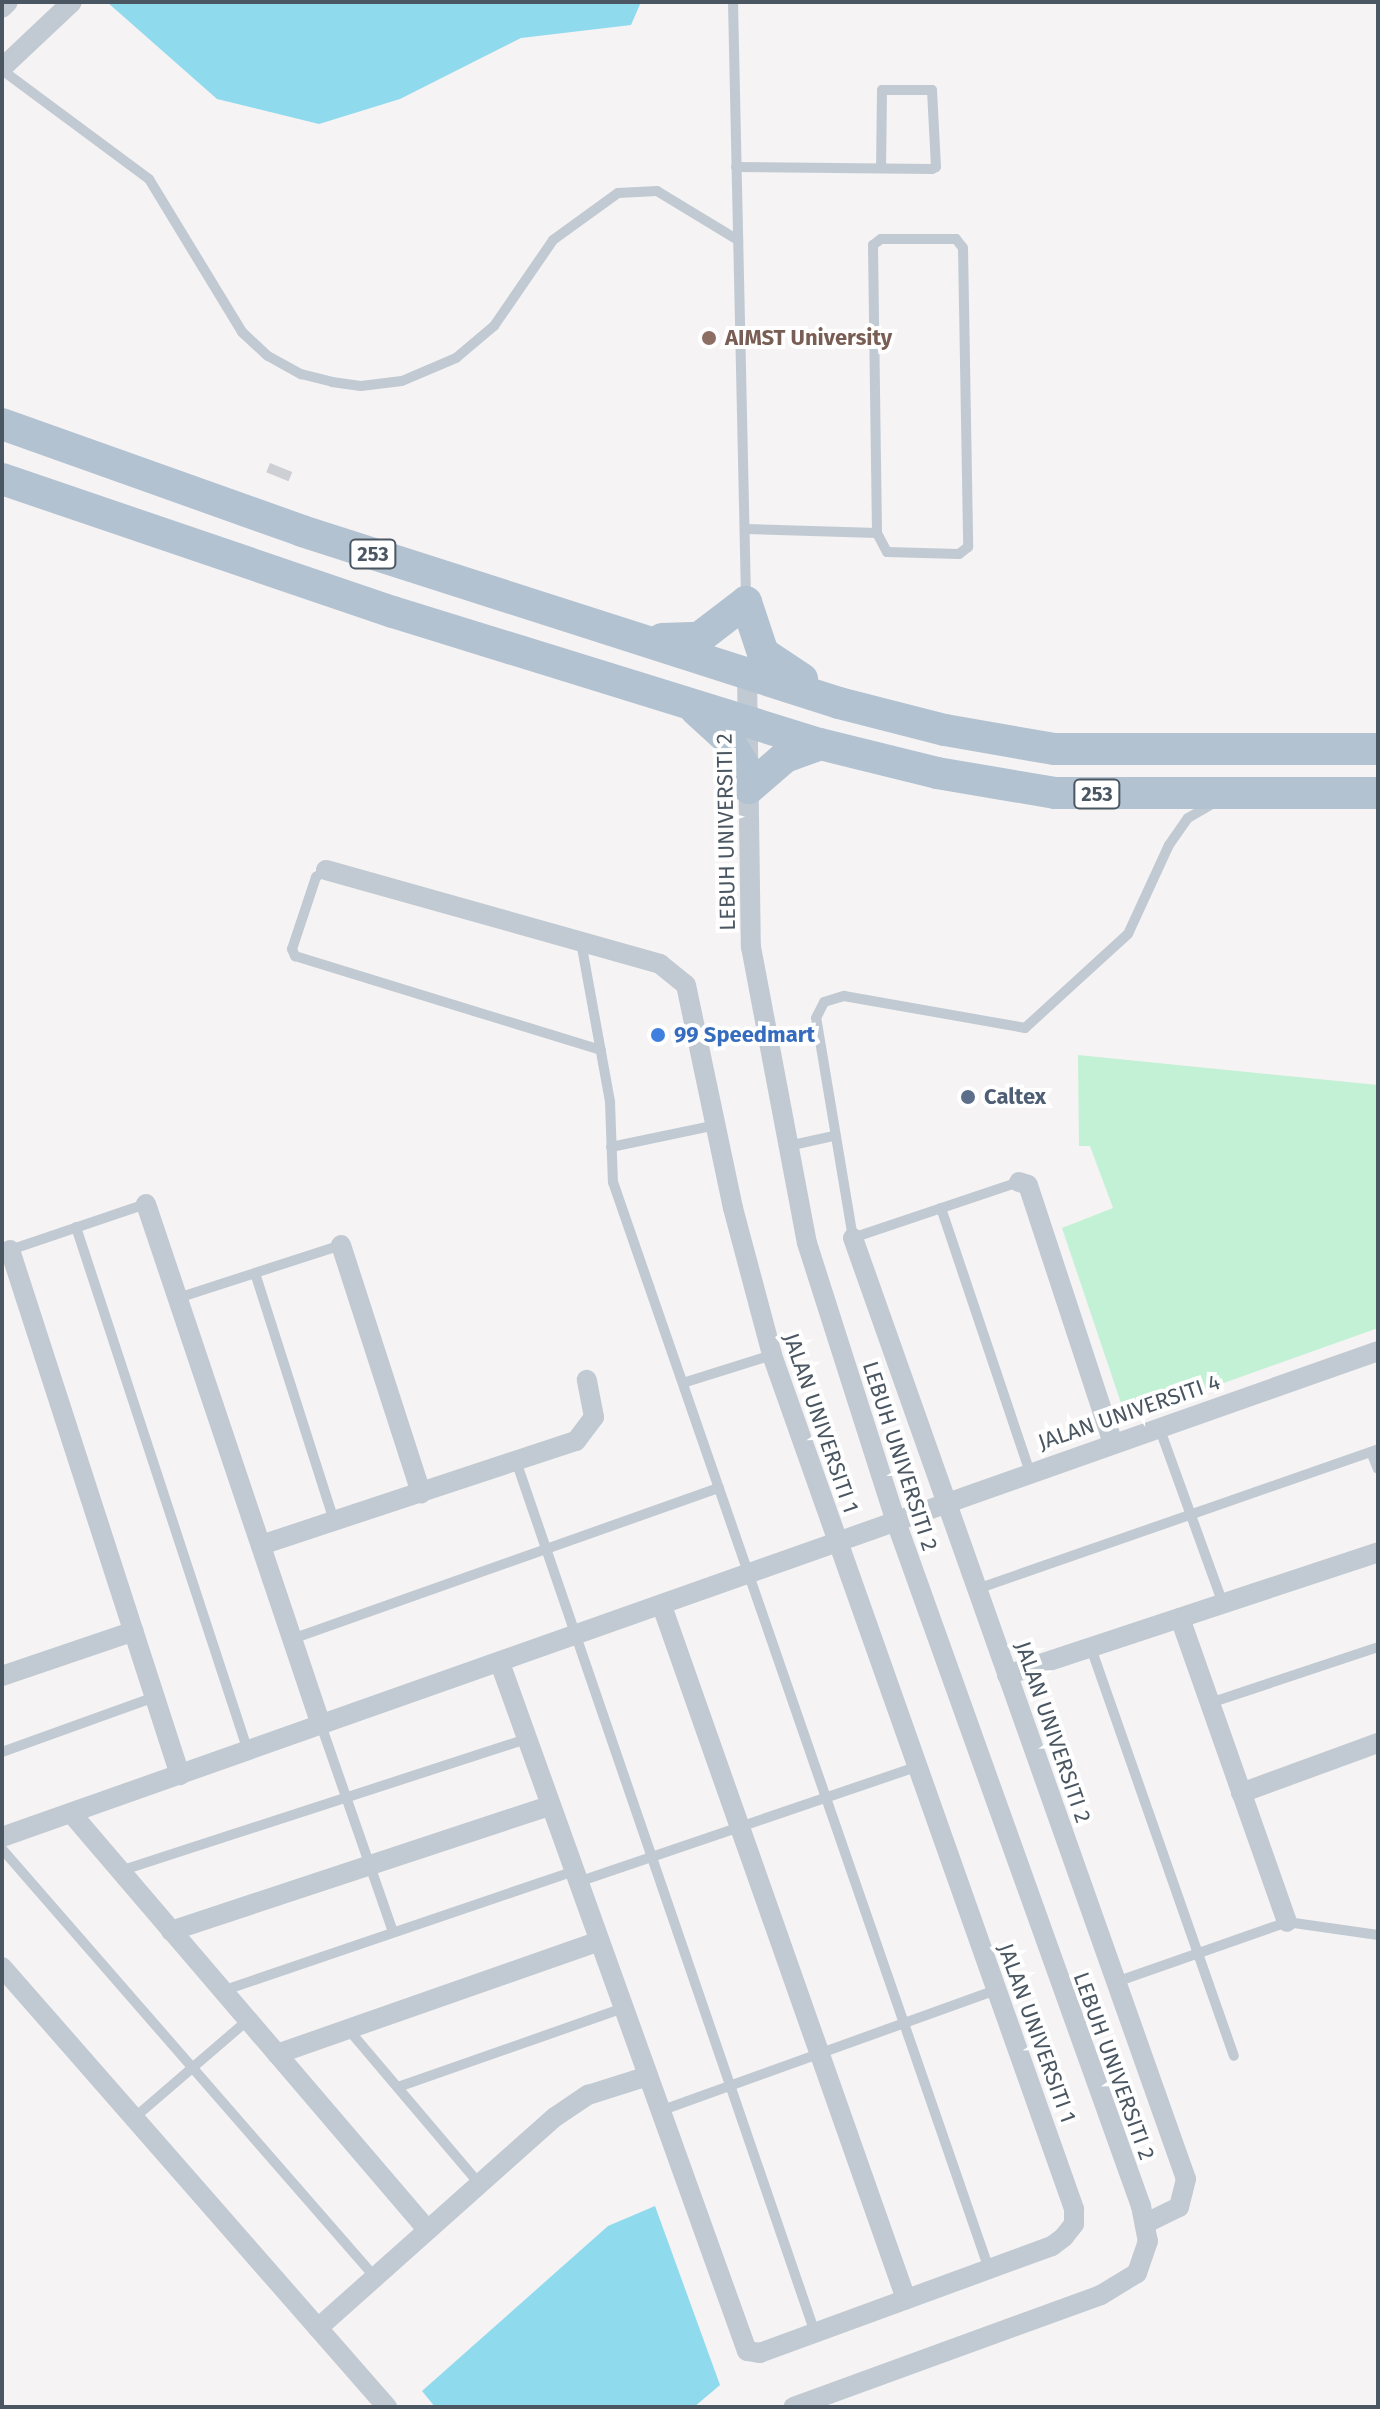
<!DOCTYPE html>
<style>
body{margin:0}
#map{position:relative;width:1380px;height:2409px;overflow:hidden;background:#f5f3f3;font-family:"Fira Sans",sans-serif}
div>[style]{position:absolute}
.green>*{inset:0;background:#c3f1d5}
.water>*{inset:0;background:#90daee}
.building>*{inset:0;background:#cdcfd5;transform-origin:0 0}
.service>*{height:10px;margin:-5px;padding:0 5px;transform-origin:5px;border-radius:5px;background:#c1cad2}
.minor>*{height:20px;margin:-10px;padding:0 10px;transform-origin:10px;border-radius:10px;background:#c1cad2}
.primary>*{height:32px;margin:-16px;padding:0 16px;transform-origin:16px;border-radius:16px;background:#b3c2d1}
.dots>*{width:22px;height:22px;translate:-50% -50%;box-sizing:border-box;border:4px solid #fff;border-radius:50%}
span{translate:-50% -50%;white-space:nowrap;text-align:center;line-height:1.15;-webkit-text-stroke:8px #fff;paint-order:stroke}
.shield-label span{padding:2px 6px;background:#fff;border:2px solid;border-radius:6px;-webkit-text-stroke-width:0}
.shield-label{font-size:20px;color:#4a5661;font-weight:700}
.education-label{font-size:22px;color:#785e54;font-weight:700}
.left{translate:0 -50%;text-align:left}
.street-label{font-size:22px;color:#4a5661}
.shop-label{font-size:22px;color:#366cbe;font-weight:700}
.service-label{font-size:22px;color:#4e5e75;font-weight:700}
.frame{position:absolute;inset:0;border:4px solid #4a5661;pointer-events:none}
</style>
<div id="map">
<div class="green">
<i style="clip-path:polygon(1078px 1055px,1378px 1085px,1378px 1328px,1137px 1414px,1122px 1406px,1062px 1228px,1113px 1208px,1090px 1146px,1079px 1146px)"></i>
</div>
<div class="water">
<i style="clip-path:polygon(107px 2px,641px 2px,631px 25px,521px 38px,400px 99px,319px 124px,217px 99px)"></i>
<i style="clip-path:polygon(655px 2206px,720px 2385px,694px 2407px,435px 2407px,422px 2391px,608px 2226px)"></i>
</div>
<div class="building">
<i style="left:270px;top:463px;width:24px;height:10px;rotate:22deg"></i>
</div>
<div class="service">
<i style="left:733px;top:2px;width:598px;rotate:88.75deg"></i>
<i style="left:2px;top:70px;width:183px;rotate:36.6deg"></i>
<i style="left:149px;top:179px;width:179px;rotate:58.7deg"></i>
<i style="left:242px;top:332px;width:35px;rotate:43deg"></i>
<i style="left:268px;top:356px;width:38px;rotate:29deg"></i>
<i style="left:301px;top:374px;width:32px;rotate:14deg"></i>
<i style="left:332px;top:382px;width:29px;rotate:8deg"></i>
<i style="left:361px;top:386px;width:41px;rotate:-7deg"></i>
<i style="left:402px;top:381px;width:59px;rotate:-23.1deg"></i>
<i style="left:456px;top:358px;width:50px;rotate:-40.1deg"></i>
<i style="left:494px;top:326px;width:104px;rotate:-55.5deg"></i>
<i style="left:553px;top:240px;width:80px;rotate:-35.9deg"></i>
<i style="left:618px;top:193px;width:39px;rotate:-3deg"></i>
<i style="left:657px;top:191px;width:95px;rotate:31.2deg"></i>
<i style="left:736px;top:167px;width:196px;rotate:0.6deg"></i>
<i style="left:932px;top:169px;width:4px;rotate:-27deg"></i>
<i style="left:936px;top:167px;width:77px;rotate:-93deg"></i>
<i style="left:932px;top:90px;width:50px;rotate:180deg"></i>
<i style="left:882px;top:90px;width:78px;rotate:90.7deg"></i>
<i style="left:745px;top:529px;width:132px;rotate:1.7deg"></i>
<i style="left:877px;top:533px;width:288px;rotate:-90.8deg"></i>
<i style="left:873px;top:245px;width:10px;rotate:-37deg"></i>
<i style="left:881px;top:239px;width:75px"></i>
<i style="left:956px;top:239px;width:11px;rotate:52deg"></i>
<i style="left:963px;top:248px;width:299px;rotate:89deg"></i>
<i style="left:968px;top:547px;width:11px;rotate:142deg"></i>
<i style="left:959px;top:554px;width:72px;rotate:-178.4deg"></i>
<i style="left:887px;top:552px;width:21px;rotate:-118deg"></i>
<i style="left:326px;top:870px;width:12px;rotate:145deg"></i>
<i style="left:316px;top:877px;width:76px;rotate:108.4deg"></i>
<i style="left:292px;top:949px;width:8px;rotate:67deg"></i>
<i style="left:295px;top:956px;width:320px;rotate:17.1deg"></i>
<i style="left:581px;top:942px;width:163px;rotate:79.7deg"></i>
<i style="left:610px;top:1102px;width:80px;rotate:87.9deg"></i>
<i style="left:613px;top:1182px;width:1150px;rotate:70.92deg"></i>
<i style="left:788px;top:1146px;width:46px;rotate:-12.5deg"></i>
<i style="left:611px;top:1147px;width:107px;rotate:-11.8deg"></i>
<i style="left:1019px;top:1182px;width:175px;rotate:161.4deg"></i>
<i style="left:853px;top:1238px;width:223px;rotate:-99.5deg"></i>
<i style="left:816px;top:1018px;width:18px;rotate:-63deg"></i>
<i style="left:824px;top:1002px;width:21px;rotate:-17deg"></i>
<i style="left:844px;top:996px;width:184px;rotate:10deg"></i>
<i style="left:1025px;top:1028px;width:139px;rotate:-42.4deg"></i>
<i style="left:1128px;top:934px;width:98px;rotate:-65.3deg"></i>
<i style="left:1169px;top:845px;width:33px;rotate:-55deg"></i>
<i style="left:1188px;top:818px;width:30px;rotate:-30deg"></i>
<i style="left:941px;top:1208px;width:279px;rotate:71.4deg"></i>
<i style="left:76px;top:1227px;width:552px;rotate:71.83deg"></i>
<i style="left:10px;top:1250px;width:144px;rotate:-18.7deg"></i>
<i style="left:255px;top:1273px;width:260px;rotate:72.3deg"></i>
<i style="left:178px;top:1298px;width:171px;rotate:-18deg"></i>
<i style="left:686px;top:1382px;width:90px;rotate:-17.4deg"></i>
<i style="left:1159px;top:1427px;width:188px;rotate:70.1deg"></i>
<i style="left:1371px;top:1452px;width:18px;rotate:68deg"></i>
<i style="left:516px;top:1461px;width:922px;rotate:71.07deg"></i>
<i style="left:977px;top:1589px;width:425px;rotate:-19.2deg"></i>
<i style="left:292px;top:1639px;width:453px;rotate:-19.5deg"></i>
<i style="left:1091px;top:1648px;width:432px;rotate:70.7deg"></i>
<i style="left:1210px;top:1703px;width:177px;rotate:-18.4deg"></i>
<i style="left:321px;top:1725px;width:219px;rotate:70.8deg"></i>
<i style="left:2px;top:1752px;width:163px;rotate:-19.8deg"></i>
<i style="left:2px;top:1849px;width:566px;rotate:48.94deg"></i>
<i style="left:120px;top:1871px;width:428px;rotate:-18deg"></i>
<i style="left:578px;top:1882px;width:357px;rotate:-18.8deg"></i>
<i style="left:1116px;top:1982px;width:181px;rotate:-19.3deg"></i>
<i style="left:1287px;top:1922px;width:92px;rotate:8.1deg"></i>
<i style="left:222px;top:1991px;width:372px;rotate:-18.8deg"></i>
<i style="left:348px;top:2029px;width:199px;rotate:49.7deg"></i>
<i style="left:398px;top:2087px;width:238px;rotate:-19.3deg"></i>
<i style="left:660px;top:2111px;width:357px;rotate:-19.8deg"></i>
<i style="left:134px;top:2118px;width:150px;rotate:-40.7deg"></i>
</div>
<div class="minor">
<i style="left:2px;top:8px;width:8px;rotate:-45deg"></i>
<i style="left:2px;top:68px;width:96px;rotate:-43.3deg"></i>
<i style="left:747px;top:673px;width:274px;rotate:89.2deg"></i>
<i style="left:751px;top:947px;width:301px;rotate:79.3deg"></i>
<i style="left:807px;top:1243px;width:290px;rotate:72.3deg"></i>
<i style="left:895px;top:1519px;width:730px;rotate:70.3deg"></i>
<i style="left:1141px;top:2206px;width:36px;rotate:79deg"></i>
<i style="left:1148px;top:2241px;width:34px;rotate:109deg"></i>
<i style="left:1137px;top:2273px;width:42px;rotate:148.6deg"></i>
<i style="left:1101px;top:2295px;width:327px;rotate:160deg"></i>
<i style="left:326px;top:870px;width:347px;rotate:15.7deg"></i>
<i style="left:660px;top:964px;width:33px;rotate:39deg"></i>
<i style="left:686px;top:985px;width:228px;rotate:78.1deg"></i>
<i style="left:733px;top:1208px;width:152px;rotate:75.1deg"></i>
<i style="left:772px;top:1355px;width:906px;rotate:70.52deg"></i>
<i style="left:1074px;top:2209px;width:15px;rotate:90deg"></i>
<i style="left:1074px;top:2224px;width:16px;rotate:128deg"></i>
<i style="left:1064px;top:2237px;width:15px;rotate:143deg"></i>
<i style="left:1052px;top:2246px;width:311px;rotate:159.9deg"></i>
<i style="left:760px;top:2353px;width:13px;rotate:-171deg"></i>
<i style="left:747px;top:2351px;width:731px;rotate:-109.75deg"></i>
<i style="left:1019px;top:1182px;width:9px;rotate:18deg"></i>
<i style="left:1028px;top:1185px;width:272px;rotate:71.8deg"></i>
<i style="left:146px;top:1204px;width:550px;rotate:71.43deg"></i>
<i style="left:853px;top:1238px;width:998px;rotate:70.51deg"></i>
<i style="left:1186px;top:2179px;width:29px;rotate:104deg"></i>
<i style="left:1179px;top:2207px;width:37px;rotate:154deg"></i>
<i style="left:341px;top:1245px;width:261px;rotate:72.1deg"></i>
<i style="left:10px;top:1250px;width:552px;rotate:72.06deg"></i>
<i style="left:261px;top:1545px;width:332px;rotate:-18.3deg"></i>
<i style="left:576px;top:1441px;width:30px;rotate:-53deg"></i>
<i style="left:594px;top:1417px;width:38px;rotate:-101deg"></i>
<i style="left:662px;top:1606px;width:735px;rotate:70.6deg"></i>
<i style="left:1180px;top:1618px;width:322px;rotate:70.6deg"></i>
<i style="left:1007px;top:1675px;width:391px;rotate:-18.3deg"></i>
<i style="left:2px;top:1676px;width:139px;rotate:-18.8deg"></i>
<i style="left:1241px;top:1793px;width:146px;rotate:-20.1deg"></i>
<i style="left:71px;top:1813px;width:546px;rotate:49.46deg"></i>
<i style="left:2px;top:1837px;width:1459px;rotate:-19.45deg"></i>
<i style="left:171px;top:1931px;width:400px;rotate:-18.3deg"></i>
<i style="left:2px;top:1967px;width:585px;rotate:48.81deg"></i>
<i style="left:277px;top:2054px;width:341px;rotate:-19.3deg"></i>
<i style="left:318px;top:2328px;width:317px;rotate:-41.7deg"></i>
<i style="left:555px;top:2117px;width:40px;rotate:-34deg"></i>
<i style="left:588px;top:2095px;width:63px;rotate:-17.6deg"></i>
</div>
<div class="primary">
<i style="left:2px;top:424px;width:319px;rotate:19.6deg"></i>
<i style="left:302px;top:531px;width:564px;rotate:17.76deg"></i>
<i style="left:839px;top:703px;width:109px;rotate:14.3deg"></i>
<i style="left:945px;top:730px;width:111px;rotate:9.9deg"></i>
<i style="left:1054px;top:749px;width:324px"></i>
<i style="left:2px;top:479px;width:413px;rotate:18.8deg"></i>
<i style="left:393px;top:612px;width:447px;rotate:17.2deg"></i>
<i style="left:820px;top:744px;width:121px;rotate:13.9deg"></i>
<i style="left:937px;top:773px;width:120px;rotate:9.6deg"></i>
<i style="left:1055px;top:793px;width:323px"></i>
<i style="left:662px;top:639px;width:37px;rotate:-2deg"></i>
<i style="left:699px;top:638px;width:59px;rotate:-37.5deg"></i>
<i style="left:746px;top:602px;width:54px;rotate:71.6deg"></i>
<i style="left:763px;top:653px;width:47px;rotate:33.7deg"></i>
<i style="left:696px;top:710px;width:43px;rotate:42.2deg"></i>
<i style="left:728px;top:739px;width:42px;rotate:59.7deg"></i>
<i style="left:749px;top:788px;width:48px;rotate:-40.7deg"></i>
<i style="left:785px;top:757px;width:37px;rotate:-20deg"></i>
</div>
<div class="dots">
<i style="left:709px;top:338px;background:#8d6e63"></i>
<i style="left:658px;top:1035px;background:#3f7fe0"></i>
<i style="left:968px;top:1097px;background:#5c6f8a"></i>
</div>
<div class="shield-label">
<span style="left:373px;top:554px">253</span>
<span style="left:1097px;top:794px">253</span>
</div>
<div class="education-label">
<span class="left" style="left:725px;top:338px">AIMST University</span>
</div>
<div class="street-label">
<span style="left:726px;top:832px;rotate:-91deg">LEBUH UNIVERSITI 2</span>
<span style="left:1129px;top:1412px;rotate:-19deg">JALAN UNIVERSITI 4</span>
<span style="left:821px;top:1423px;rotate:71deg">JALAN UNIVERSITI 1</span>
<span style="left:900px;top:1456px;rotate:72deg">LEBUH UNIVERSITI 2</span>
<span style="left:1053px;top:1732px;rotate:71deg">JALAN UNIVERSITI 2</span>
<span style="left:1037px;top:2033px;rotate:70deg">JALAN UNIVERSITI 1</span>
<span style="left:1114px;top:2066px;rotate:70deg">LEBUH UNIVERSITI 2</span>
</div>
<div class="shop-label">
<span class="left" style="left:674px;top:1035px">99 Speedmart</span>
</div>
<div class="service-label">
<span class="left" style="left:984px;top:1097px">Caltex</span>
</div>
<div class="frame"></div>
</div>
